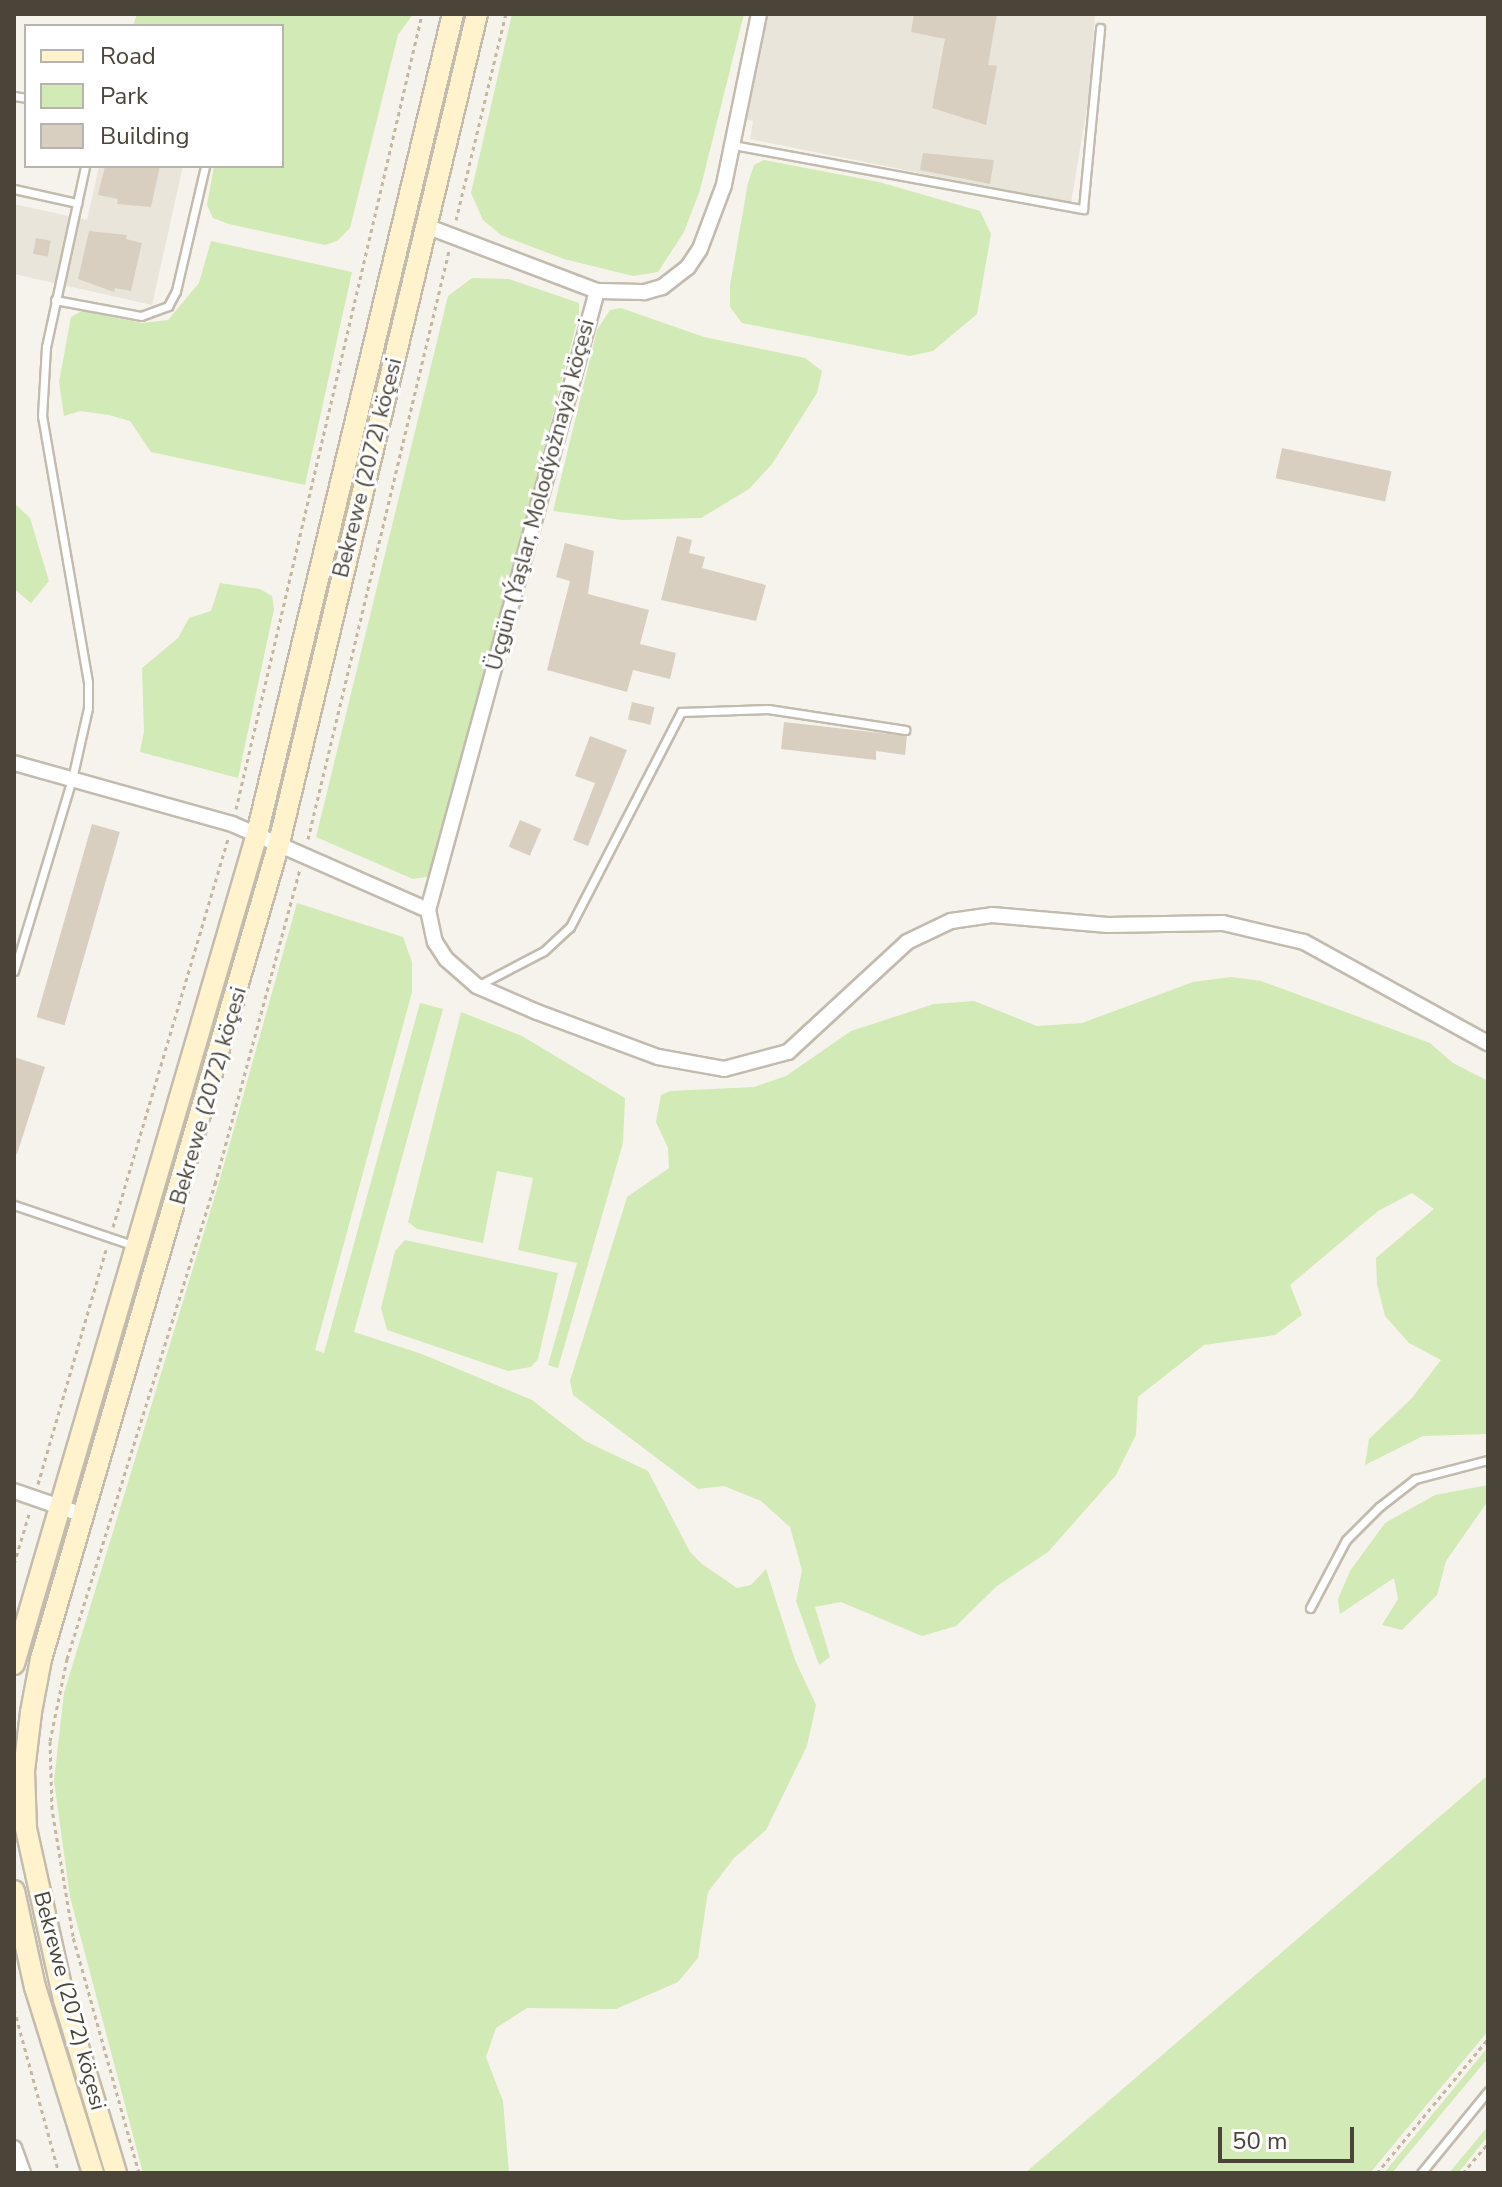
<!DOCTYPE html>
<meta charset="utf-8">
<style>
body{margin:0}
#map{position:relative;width:1502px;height:2187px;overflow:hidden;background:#f6f3ec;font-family:"Nunito Sans",sans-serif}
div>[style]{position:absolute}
.residential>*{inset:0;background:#eae5da}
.green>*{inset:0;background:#d2eab5}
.building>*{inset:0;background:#d8cfc1;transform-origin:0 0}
.path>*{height:3px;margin-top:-1.5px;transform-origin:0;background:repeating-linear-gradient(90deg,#c4b79f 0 4px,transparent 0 8px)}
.roads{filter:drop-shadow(2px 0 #c2bbae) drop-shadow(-2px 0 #c2bbae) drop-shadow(0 2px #c2bbae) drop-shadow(0 -2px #c2bbae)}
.lane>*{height:7px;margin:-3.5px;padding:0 3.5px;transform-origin:3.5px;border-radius:3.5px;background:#fff}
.street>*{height:14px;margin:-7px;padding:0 7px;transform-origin:7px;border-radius:7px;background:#fff}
.secondary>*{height:20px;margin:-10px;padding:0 10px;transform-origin:10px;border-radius:10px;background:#fff3cd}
span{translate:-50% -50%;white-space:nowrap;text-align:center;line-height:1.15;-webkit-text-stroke:6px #fff;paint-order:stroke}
.street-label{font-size:22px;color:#4b4439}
.frame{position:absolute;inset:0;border:16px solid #4b4439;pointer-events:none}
.legend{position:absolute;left:24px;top:24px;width:260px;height:144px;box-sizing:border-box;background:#fff;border:2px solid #b7b4b0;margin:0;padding:10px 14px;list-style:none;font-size:24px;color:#4b4439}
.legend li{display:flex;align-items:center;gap:16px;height:40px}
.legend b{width:40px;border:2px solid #b7b4b0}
.scale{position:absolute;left:1218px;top:2127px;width:136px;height:36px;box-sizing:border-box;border:4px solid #4b4439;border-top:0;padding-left:10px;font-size:24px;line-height:28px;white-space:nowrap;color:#4b4439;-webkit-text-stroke:6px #fff;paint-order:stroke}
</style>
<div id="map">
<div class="residential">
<i style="clip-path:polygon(767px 14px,1095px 14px,1089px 95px,1071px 203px,750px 139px,753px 121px,745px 119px)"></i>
<i style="clip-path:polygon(99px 166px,183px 166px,152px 305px,14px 274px,14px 204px,87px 220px)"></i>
</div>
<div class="green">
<i style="clip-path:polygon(137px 14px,413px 14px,398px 35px,350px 228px,337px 241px,325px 245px,229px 224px,213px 218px,207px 205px,214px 166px,282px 166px,282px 26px,133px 26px)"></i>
<i style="clip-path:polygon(512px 14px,744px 14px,700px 190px,684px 232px,658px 272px,633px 276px,564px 259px,501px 235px,483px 220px,471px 193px)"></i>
<i style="clip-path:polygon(764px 160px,879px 182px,980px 211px,991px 234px,977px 314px,933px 351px,910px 356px,742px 323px,730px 307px,730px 285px,748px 183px,754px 165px)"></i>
<i style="clip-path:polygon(211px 241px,352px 272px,305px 485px,151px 452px,130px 421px,109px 415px,80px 411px,64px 416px,59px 382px,71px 317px,82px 311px,142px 323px,168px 320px,199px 283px)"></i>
<i style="clip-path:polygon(472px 278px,509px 279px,579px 303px,579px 314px,433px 876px,413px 879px,316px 837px,448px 296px)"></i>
<i style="clip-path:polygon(621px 308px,704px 337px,805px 358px,822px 371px,817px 393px,772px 464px,749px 489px,701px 518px,622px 520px,553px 511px,597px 330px,610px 310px)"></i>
<i style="clip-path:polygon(14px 503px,30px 518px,49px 581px,31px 603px,14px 589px)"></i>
<i style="clip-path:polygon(220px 583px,260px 589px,272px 596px,274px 609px,238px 778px,140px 752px,144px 731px,142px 668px,178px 638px,189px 618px,211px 611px)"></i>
<i style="clip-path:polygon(297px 903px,403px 937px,412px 962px,412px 992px,315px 1350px,324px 1353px,420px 1003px,443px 1009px,354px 1332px,422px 1354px,532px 1400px,585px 1441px,648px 1471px,690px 1552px,702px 1564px,737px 1588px,751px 1585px,766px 1569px,795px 1660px,816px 1705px,807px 1746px,766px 1830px,734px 1858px,708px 1892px,698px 1958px,678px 1982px,616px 2009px,527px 2008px,496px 2028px,486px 2057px,503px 2101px,509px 2173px,143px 2173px,70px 1897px,54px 1781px,64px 1693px,218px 1186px)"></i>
<i style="clip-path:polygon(1231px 977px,1261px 981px,1430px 1043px,1453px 1063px,1488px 1081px,1488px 1434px,1423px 1436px,1365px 1465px,1369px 1439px,1412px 1398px,1441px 1360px,1409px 1343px,1385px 1316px,1377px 1284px,1376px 1258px,1434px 1209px,1412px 1193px,1378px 1211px,1290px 1285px,1302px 1315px,1275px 1335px,1204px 1345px,1138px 1397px,1136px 1435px,1116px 1475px,1048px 1552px,997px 1586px,956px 1626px,922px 1636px,841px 1602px,815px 1607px,830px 1657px,819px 1665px,796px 1601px,802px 1570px,790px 1527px,761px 1501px,724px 1486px,698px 1489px,573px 1395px,570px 1381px,627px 1197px,669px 1168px,668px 1148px,656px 1122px,661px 1095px,670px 1091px,754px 1087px,786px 1076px,851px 1031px,934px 1004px,974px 1001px,1037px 1026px,1082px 1023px,1193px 982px)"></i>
<i style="clip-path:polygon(461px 1012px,522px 1036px,625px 1098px,623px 1143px,558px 1368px,548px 1365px,577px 1263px,518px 1250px,533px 1178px,497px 1171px,483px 1243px,417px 1229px,408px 1222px)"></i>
<i style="clip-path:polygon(405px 1240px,558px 1273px,538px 1359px,531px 1367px,508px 1371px,387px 1330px,381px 1308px,395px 1251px)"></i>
<i style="clip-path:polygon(1488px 1485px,1488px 1501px,1446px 1561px,1437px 1595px,1402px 1630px,1382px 1625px,1398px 1599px,1394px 1578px,1340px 1614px,1338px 1599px,1350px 1571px,1385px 1523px,1435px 1495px)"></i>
<i style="clip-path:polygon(1488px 1775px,1488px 2031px,1370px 2173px,1025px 2173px)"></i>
<i style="clip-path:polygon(1488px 2047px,1488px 2058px,1392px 2173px,1384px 2173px)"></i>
<i style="clip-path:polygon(1488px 2126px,1488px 2136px,1458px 2173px,1449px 2173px)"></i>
</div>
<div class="building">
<i style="clip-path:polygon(914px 14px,997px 14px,988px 65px,997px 66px,986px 125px,932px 108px,945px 39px,911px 32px)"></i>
<i style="clip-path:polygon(923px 153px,994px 160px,990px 184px,920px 170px)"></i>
<i style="clip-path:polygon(105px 166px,160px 166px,151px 207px,117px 204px,118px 199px,98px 195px)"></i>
<i style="clip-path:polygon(89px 231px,127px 235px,126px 239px,142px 243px,131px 291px,115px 288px,114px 292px,78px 279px)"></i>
<i style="left:36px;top:238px;width:15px;height:16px;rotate:11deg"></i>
<i style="left:1282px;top:448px;width:112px;height:31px;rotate:12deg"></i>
<i style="clip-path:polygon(677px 536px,692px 540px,689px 553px,705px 557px,702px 568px,766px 585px,756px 621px,661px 600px)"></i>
<i style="clip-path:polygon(565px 543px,594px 551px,588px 594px,649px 610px,640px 644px,676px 653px,670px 679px,633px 670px,627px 692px,547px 670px,570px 581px,556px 577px)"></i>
<i style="left:632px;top:702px;width:23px;height:18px;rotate:13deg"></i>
<i style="clip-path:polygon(784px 722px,907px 736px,905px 755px,876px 751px,876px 760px,781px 749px)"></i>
<i style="clip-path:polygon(590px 736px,627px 750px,588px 846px,573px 840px,595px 783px,575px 776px)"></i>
<i style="left:520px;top:820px;width:23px;height:29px;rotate:23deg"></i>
<i style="left:92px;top:824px;width:29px;height:201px;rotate:16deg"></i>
<i style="clip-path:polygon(14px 1057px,45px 1067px,17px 1154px,14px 1154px)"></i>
</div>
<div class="path">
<i style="left:456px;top:220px;width:212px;rotate:-76.4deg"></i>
<i style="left:236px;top:809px;width:816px;rotate:-76.83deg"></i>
<i style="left:308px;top:839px;width:605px;rotate:-76.52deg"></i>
<i style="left:113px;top:1227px;width:405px;rotate:-73.5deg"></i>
<i style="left:38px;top:1484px;width:244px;rotate:-73.8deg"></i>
<i style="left:14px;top:1564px;width:52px;rotate:-73.3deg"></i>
<i style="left:14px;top:2009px;width:170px;rotate:74.7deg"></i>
<i style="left:139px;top:2173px;width:246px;rotate:-105.6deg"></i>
<i style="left:73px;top:1936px;width:129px;rotate:-99.4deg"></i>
<i style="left:52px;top:1809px;width:68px;rotate:-91.7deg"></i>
<i style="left:50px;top:1741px;width:84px;rotate:-78.3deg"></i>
<i style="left:67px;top:1659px;width:498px;rotate:-72.7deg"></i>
<i style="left:215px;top:1184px;width:325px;rotate:-74.9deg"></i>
<i style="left:1377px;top:2173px;width:174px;rotate:-50.4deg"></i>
<i style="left:1463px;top:2173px;width:39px;rotate:-50deg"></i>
</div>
<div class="roads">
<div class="lane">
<i style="left:14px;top:96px;width:12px;rotate:9deg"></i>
<i style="left:733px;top:145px;width:356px;rotate:10.4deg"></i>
<i style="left:1083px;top:209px;width:182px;rotate:-84.6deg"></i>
<i style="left:14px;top:189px;width:65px;rotate:12.5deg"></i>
<i style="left:55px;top:300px;width:87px;rotate:10.5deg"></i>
<i style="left:141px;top:316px;width:29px;rotate:-20deg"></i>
<i style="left:168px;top:306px;width:17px;rotate:-62deg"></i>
<i style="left:176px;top:291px;width:128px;rotate:-76.9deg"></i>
<i style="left:14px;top:971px;width:201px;rotate:-73.2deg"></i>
<i style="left:72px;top:779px;width:73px;rotate:-77.3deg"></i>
<i style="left:88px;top:708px;width:26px;rotate:-90deg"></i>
<i style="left:88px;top:682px;width:270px;rotate:-99.8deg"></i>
<i style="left:42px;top:416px;width:69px;rotate:-86.7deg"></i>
<i style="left:46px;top:347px;width:185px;rotate:-77.8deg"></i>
<i style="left:479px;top:985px;width:73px;rotate:-27.6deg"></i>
<i style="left:544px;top:951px;width:35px;rotate:-43deg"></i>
<i style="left:570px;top:927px;width:242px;rotate:-62.7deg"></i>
<i style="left:681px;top:712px;width:87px;rotate:-2deg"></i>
<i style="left:768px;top:709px;width:139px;rotate:8.7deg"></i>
<i style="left:14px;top:1205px;width:128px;rotate:18.7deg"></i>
<i style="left:1310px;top:1608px;width:77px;rotate:-62.1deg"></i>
<i style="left:1346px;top:1540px;width:47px;rotate:-45deg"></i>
<i style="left:1379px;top:1507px;width:46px;rotate:-37.9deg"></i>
<i style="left:1415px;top:1479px;width:75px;rotate:-14.6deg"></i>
<i style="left:1421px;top:2173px;width:106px;rotate:-50.7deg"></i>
</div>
<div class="street">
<i style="left:759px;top:14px;width:175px;rotate:101.6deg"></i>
<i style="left:724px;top:185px;width:68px;rotate:110.6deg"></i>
<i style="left:700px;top:249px;width:22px;rotate:124deg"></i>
<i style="left:688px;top:267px;width:33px;rotate:142deg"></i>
<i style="left:662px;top:287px;width:19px;rotate:164deg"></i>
<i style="left:644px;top:292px;width:47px;rotate:-178.8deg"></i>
<i style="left:597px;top:291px;width:642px;rotate:105.27deg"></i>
<i style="left:428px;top:910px;width:33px;rotate:78deg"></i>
<i style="left:435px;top:942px;width:20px;rotate:57deg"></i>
<i style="left:446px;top:959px;width:41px;rotate:41.1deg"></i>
<i style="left:477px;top:986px;width:65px;rotate:23.4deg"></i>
<i style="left:537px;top:1012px;width:129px;rotate:20.4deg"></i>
<i style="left:658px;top:1057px;width:67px;rotate:10.3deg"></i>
<i style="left:724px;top:1069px;width:66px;rotate:-14.9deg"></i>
<i style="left:788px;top:1052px;width:162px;rotate:-42.7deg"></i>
<i style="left:907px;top:942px;width:49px;rotate:-25.5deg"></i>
<i style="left:951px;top:921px;width:41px;rotate:-8.3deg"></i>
<i style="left:992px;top:915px;width:116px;rotate:4.9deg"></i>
<i style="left:1108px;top:925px;width:115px;rotate:-1deg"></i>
<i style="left:1223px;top:923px;width:83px;rotate:13.2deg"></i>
<i style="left:1304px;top:942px;width:210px;rotate:28.8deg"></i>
<i style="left:426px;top:226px;width:183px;rotate:20.8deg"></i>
<i style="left:14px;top:763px;width:226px;rotate:15.6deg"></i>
<i style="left:232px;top:824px;width:214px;rotate:23.7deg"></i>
<i style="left:14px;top:1491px;width:76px;rotate:19.1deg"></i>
<i style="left:14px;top:2148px;width:27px;rotate:70deg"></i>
</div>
<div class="secondary">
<i style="left:14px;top:1664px;width:865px;rotate:-73.68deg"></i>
<i style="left:257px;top:834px;width:843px;rotate:-76.56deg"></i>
<i style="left:14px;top:1891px;width:98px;rotate:77.7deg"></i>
<i style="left:35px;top:1987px;width:195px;rotate:72.7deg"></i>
<i style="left:116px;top:2173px;width:181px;rotate:-106.7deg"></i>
<i style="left:64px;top:2000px;width:176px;rotate:-102.5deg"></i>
<i style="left:26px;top:1828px;width:57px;rotate:-92deg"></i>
<i style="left:24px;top:1771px;width:59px;rotate:-83.2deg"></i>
<i style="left:31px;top:1712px;width:54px;rotate:-79.3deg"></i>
<i style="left:41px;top:1659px;width:850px;rotate:-73.74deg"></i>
<i style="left:279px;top:843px;width:852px;rotate:-76.57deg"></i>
</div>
</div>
<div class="street-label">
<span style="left:368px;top:468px;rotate:-76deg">Bekrewe (2072) köçesi</span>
<span style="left:541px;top:495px;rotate:-75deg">Üçgün (Ýaşlar, Molodýožnaýa) köçesi</span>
<span style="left:209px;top:1096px;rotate:-74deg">Bekrewe (2072) köçesi</span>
<span style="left:69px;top:2001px;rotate:75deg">Bekrewe (2072) köçesi</span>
</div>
<div class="frame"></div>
<ul class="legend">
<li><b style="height:10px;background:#fff3cd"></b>Road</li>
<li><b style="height:22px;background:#d2eab5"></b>Park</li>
<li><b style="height:22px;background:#d8cfc1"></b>Building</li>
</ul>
<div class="scale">50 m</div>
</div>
